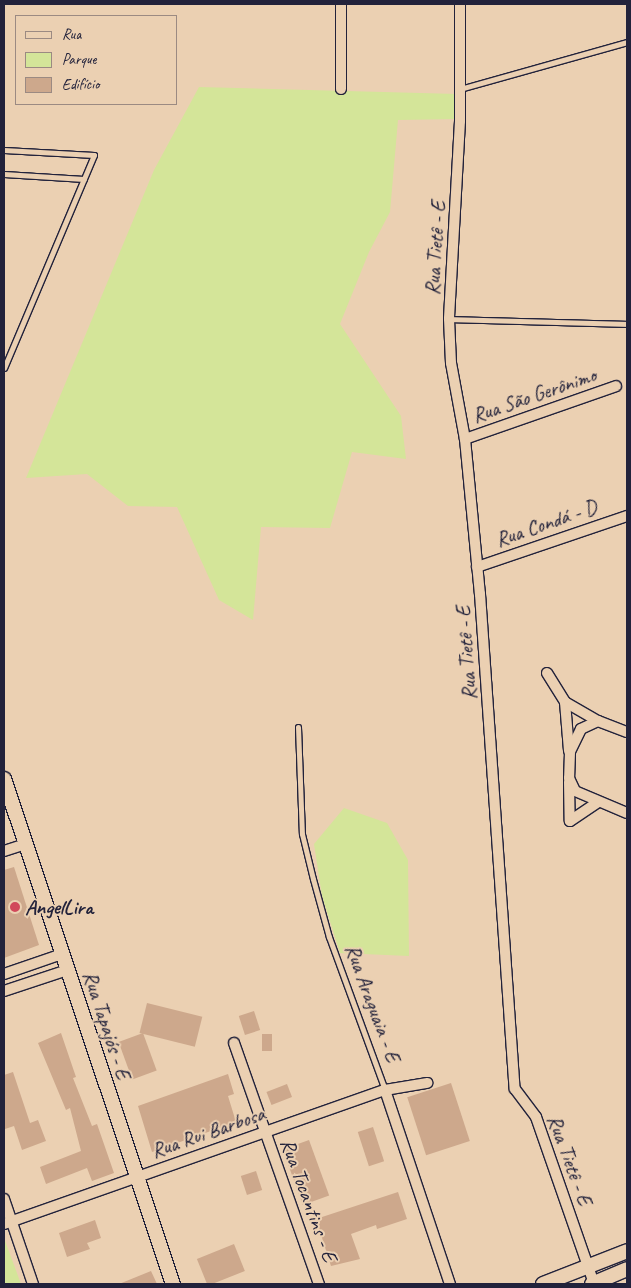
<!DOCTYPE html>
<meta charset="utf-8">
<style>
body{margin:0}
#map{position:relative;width:631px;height:1288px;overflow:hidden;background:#ebd0b2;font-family:Caveat,sans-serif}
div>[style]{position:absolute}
.green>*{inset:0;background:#d4e599}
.building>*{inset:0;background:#cda88c;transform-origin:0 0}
.roads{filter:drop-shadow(1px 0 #22223b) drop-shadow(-1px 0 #22223b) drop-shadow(0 1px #22223b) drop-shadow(0 -1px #22223b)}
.lane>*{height:5px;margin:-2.5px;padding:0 2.5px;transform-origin:2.5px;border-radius:2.5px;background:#ebd0b2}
.street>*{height:10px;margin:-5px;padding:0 5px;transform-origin:5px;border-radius:5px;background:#ebd0b2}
.secondary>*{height:14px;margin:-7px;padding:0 7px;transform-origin:7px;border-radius:7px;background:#ebd0b2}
.dots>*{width:14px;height:14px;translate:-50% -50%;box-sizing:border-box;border:2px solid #ebd0b2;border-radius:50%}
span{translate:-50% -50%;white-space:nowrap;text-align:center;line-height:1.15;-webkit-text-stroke:4px #ebd0b2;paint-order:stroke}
.street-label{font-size:21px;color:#22223b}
.poi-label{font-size:21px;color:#22223b;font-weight:700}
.left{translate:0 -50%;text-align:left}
.frame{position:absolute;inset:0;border:5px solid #22223b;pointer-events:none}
.legend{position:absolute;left:15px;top:15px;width:162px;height:90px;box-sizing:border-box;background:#ebd0b2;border:1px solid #9b8a82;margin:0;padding:6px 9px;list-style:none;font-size:15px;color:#22223b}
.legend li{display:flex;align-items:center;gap:10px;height:25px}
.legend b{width:25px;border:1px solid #9b8a82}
</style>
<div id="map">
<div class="green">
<i style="clip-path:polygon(199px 87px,457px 94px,457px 119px,398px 120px,390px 212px,369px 252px,340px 324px,401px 416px,406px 459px,352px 452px,330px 528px,261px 527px,253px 620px,219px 600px,177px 507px,128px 506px,87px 474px,26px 478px,154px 170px)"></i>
<i style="clip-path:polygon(344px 808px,387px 823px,408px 860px,409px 956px,340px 953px,322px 896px,314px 844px)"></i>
<i style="clip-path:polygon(4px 1238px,21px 1284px,4px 1284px)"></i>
</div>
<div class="building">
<i style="clip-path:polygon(14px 867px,39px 945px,4px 958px,4px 870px)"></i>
<i style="left:147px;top:1003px;width:57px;height:31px;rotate:14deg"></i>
<i style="left:254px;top:1011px;width:20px;height:16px;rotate:72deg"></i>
<i style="clip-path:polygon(61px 1033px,76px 1077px,73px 1078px,92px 1126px,97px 1124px,114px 1173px,92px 1181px,87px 1168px,46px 1184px,40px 1167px,81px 1151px,70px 1108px,66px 1110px,38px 1043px)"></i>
<i style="left:143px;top:1033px;width:40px;height:26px;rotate:70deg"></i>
<i style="left:262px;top:1034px;width:10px;height:17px"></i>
<i style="clip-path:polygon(13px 1072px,30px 1123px,38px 1120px,46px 1141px,22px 1150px,14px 1126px,5px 1129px,4px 1124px,4px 1075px)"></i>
<i style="clip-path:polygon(228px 1074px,234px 1094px,228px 1096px,236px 1122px,152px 1152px,138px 1106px)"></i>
<i style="left:451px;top:1083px;width:61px;height:46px;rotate:72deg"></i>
<i style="left:287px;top:1084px;width:14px;height:22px;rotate:69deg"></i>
<i style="left:373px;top:1127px;width:36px;height:16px;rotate:72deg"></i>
<i style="left:309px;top:1140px;width:59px;height:28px;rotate:70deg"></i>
<i style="left:256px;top:1171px;width:20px;height:16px;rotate:72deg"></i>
<i style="clip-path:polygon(398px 1192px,407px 1219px,377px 1229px,376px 1225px,351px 1234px,360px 1259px,331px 1266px,316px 1219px)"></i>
<i style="clip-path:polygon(95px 1220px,101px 1238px,87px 1243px,90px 1249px,67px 1257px,59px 1233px)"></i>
<i style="left:234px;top:1244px;width:29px;height:40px;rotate:68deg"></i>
<i style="clip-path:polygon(151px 1271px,157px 1284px,119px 1284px)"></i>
</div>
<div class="roads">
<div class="lane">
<i style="left:460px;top:89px;width:173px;rotate:-15.7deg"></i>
<i style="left:4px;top:150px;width:90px;rotate:3.2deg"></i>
<i style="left:94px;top:155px;width:231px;rotate:112.9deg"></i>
<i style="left:4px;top:174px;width:80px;rotate:3.6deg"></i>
<i style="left:449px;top:319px;width:178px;rotate:1.6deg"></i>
<i style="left:298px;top:727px;width:107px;rotate:87.9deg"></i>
<i style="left:302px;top:834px;width:46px;rotate:76.3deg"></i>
<i style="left:313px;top:879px;width:60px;rotate:74.6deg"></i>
<i style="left:329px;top:937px;width:163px;rotate:69.9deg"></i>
</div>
<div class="street">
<i style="left:460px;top:4px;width:117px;rotate:90deg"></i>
<i style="left:460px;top:121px;width:198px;rotate:93.2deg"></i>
<i style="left:449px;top:319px;width:44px;rotate:87.4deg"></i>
<i style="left:451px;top:363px;width:77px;rotate:79.6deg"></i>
<i style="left:465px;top:439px;width:156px;rotate:84.5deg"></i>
<i style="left:480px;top:594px;width:496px;rotate:86deg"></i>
<i style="left:515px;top:1089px;width:35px;rotate:53deg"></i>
<i style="left:536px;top:1117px;width:177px;rotate:70.8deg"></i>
<i style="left:341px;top:89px;width:85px;rotate:-90deg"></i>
<i style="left:465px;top:439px;width:160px;rotate:-19.3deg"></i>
<i style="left:477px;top:567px;width:158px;rotate:-18.8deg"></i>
<i style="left:547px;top:673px;width:34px;rotate:58deg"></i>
<i style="left:565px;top:702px;width:38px;rotate:30deg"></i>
<i style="left:598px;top:721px;width:31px;rotate:21deg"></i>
<i style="left:565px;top:702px;width:49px;rotate:85.3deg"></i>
<i style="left:598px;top:721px;width:19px;rotate:155deg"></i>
<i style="left:581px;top:729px;width:25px;rotate:116deg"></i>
<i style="left:570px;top:752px;width:26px;rotate:92deg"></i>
<i style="left:569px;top:778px;width:14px;rotate:65deg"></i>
<i style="left:575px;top:791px;width:56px;rotate:22.9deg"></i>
<i style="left:569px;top:782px;width:39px;rotate:89deg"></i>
<i style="left:570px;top:821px;width:34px;rotate:-34deg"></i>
<i style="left:4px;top:851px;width:22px;rotate:-18deg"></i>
<i style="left:4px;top:974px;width:61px;rotate:-19deg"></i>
<i style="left:4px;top:991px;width:66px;rotate:-18.4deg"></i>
<i style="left:234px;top:1043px;width:256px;rotate:70.6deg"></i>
<i style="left:385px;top:1090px;width:205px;rotate:71.5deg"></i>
<i style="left:4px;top:1199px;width:90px;rotate:71.2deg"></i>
<i style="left:4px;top:1224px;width:404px;rotate:-19.4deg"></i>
<i style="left:385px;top:1090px;width:43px;rotate:-9.5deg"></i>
</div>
<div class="secondary">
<i style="left:4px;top:779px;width:533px;rotate:71.5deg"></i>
<i style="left:543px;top:1284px;width:90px;rotate:-21.4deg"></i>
<i style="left:592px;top:1284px;width:38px;rotate:-23deg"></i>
</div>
</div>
<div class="dots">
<i style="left:15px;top:907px;background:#d1495b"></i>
</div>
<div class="street-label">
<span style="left:435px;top:248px;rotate:-86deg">Rua Tietê - E</span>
<span style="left:534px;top:395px;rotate:-19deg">Rua São Gerônimo</span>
<span style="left:546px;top:523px;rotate:-19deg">Rua Condá - D</span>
<span style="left:466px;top:653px;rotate:-94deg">Rua Tietê - E</span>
<span style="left:373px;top:1003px;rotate:70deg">Rua Araguaia - E</span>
<span style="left:107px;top:1025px;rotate:72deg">Rua Tapajós - E</span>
<span style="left:208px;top:1132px;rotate:-19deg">Rua Rui Barbosa</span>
<span style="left:570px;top:1160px;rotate:70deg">Rua Tietê - E</span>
<span style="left:309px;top:1200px;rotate:70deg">Rua Tocantins - E</span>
</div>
<div class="poi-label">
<span class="left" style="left:25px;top:907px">AngelLira</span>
</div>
<div class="frame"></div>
<ul class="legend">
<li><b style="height:6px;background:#ebd0b2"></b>Rua</li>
<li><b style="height:14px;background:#d4e599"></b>Parque</li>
<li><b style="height:14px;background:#cda88c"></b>Edifício</li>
</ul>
</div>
